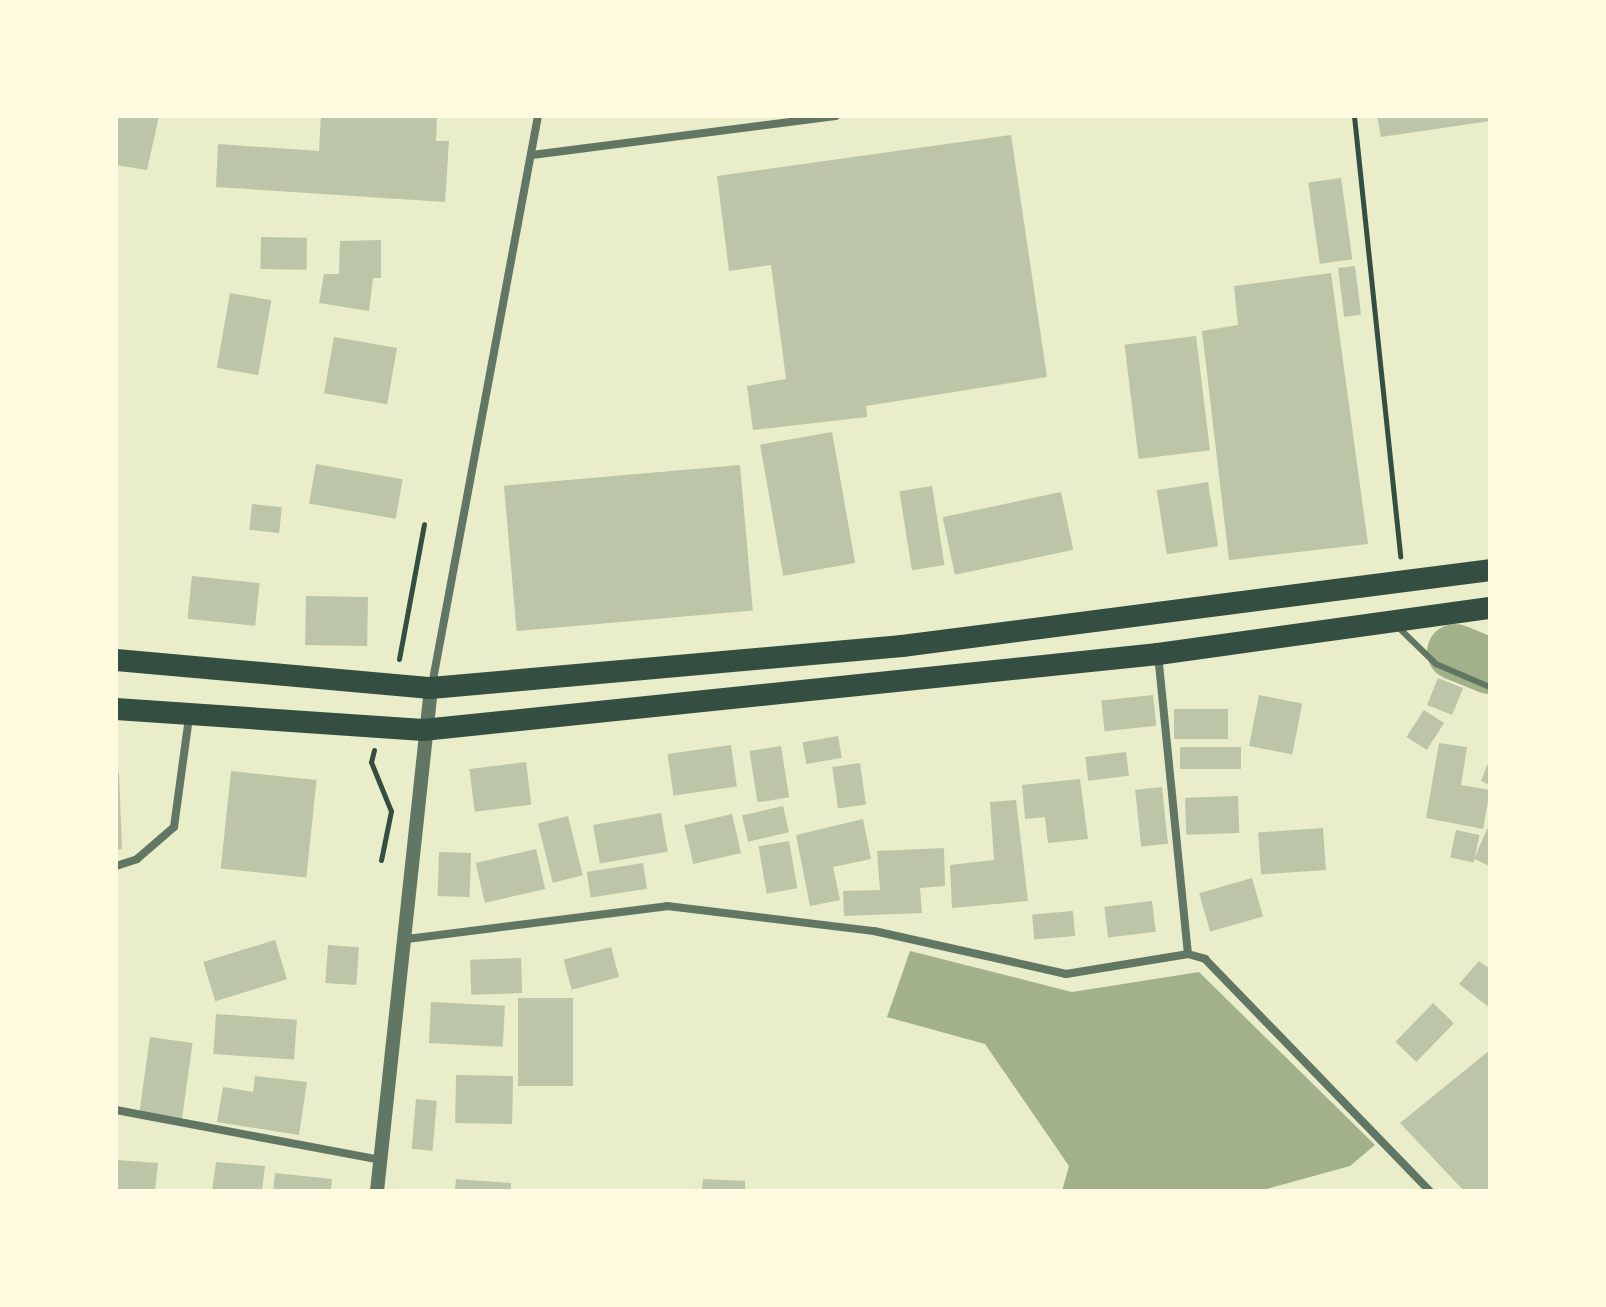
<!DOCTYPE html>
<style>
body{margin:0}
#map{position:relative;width:1606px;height:1307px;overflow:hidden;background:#e9edc9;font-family:"DejaVu Sans",sans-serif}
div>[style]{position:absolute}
.water>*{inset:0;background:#a3b18a}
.river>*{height:56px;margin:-28px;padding:0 28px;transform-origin:28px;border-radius:28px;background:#a3b18a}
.building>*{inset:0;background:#bcc5a7;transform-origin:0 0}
.path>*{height:5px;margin:-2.5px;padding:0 2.5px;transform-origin:2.5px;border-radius:2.5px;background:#344e41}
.service>*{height:6px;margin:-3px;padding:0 3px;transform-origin:3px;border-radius:3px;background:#617663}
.minor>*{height:8px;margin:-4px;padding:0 4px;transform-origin:4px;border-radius:4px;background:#617663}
.tertiary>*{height:14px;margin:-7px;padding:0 7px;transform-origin:7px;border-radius:7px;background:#617663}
.trunk>*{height:22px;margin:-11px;padding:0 11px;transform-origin:11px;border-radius:11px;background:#344e41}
span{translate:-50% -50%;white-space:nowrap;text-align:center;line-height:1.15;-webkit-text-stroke:6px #fefae0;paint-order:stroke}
.frame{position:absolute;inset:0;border:118px solid #fefae0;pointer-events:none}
</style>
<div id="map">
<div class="water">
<i style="clip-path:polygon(910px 951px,1072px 992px,1199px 972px,1375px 1145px,1350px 1166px,1259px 1191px,1062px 1191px,1069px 1166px,985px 1044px,887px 1017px)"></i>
</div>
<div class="river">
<i style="left:1455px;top:652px;width:38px;rotate:22deg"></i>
</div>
<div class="building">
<i style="clip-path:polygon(116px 116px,159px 116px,147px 170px,116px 165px)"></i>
<i style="clip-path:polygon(321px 116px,437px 118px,436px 141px,449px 141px,445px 202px,216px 187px,218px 144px,319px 151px)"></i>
<i style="clip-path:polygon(1377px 116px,1490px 116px,1490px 121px,1381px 137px)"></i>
<i style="clip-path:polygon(1011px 135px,1047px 377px,866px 406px,867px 417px,753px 430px,747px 386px,786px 379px,771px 265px,729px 271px,717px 176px)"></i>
<i style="left:1341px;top:178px;width:82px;height:33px;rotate:82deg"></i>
<i style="left:261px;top:237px;width:46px;height:32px;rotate:1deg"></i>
<i style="clip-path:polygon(381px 240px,381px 278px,373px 278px,369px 311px,319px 303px,324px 274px,339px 274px,340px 241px)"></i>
<i style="left:1355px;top:266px;width:49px;height:17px;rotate:83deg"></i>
<i style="clip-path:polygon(1331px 273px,1368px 544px,1229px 560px,1202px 331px,1238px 325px,1234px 286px)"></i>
<i style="left:230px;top:293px;width:42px;height:76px;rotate:10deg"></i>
<i style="left:1196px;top:336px;width:115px;height:72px;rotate:83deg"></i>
<i style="left:334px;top:337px;width:64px;height:57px;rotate:10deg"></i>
<i style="left:832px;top:432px;width:133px;height:73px;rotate:80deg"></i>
<i style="left:316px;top:464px;width:88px;height:40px;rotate:10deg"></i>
<i style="left:740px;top:465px;width:146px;height:237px;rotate:85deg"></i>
<i style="left:1208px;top:482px;width:65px;height:52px;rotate:81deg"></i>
<i style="left:932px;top:486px;width:80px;height:33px;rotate:81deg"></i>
<i style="left:1061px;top:492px;width:59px;height:121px;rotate:78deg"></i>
<i style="left:252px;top:504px;width:30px;height:26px;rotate:6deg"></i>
<i style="left:192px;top:576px;width:68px;height:43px;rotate:6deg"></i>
<i style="left:306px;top:596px;width:62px;height:49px;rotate:1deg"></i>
<i style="left:1438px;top:678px;width:27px;height:29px;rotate:22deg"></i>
<i style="left:1153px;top:695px;width:31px;height:52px;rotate:84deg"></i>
<i style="left:1259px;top:695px;width:44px;height:52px;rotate:11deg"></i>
<i style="left:1228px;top:709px;width:30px;height:54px;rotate:90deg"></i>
<i style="left:1424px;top:710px;width:24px;height:32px;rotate:33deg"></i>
<i style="left:838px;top:736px;width:22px;height:36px;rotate:80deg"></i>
<i style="clip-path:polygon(1439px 743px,1467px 747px,1461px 785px,1490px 790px,1483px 829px,1426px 818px)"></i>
<i style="left:731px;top:745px;width:42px;height:64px;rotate:82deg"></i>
<i style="left:781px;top:746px;width:52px;height:32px;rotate:81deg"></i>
<i style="left:1241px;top:747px;width:22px;height:61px;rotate:90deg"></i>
<i style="left:1126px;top:752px;width:24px;height:41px;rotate:83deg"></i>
<i style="clip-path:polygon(1490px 758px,1490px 785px,1481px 781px)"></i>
<i style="left:526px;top:762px;width:43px;height:57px;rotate:83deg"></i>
<i style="left:860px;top:763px;width:42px;height:28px;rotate:82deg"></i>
<i style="left:231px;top:771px;width:86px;height:98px;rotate:6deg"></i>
<i style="clip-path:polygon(116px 773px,119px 773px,122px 849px,116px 850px)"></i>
<i style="clip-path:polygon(1080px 779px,1088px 839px,1048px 843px,1045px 817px,1025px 819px,1022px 785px)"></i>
<i style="left:1162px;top:787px;width:57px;height:27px;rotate:84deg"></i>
<i style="left:1238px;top:796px;width:37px;height:53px;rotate:88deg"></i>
<i style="clip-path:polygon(1016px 800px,1028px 901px,952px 908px,950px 865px,994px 860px,990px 802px)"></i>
<i style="left:783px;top:806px;width:27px;height:42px;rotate:77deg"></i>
<i style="left:661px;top:813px;width:39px;height:69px;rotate:80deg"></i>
<i style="left:732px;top:814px;width:40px;height:49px;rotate:77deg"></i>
<i style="left:568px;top:816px;width:61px;height:31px;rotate:76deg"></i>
<i style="clip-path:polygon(863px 819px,871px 859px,833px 867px,840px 900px,810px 906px,796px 835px)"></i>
<i style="left:1323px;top:828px;width:42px;height:65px;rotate:86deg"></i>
<i style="clip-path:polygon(1487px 829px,1490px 830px,1490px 866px,1474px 859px)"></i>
<i style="left:1456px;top:830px;width:24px;height:28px;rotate:12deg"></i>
<i style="left:789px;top:841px;width:48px;height:31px;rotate:80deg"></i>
<i style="clip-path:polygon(944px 848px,945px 886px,920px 888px,922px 913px,844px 916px,843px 891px,880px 890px,877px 851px)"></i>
<i style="left:536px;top:849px;width:41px;height:62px;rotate:77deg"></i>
<i style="left:439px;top:852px;width:32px;height:44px;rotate:2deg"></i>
<i style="left:643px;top:863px;width:26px;height:57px;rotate:81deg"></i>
<i style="left:1252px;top:878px;width:40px;height:55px;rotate:74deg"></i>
<i style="left:1152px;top:901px;width:31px;height:48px;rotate:83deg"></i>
<i style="left:1073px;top:911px;width:25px;height:41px;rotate:85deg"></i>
<i style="left:275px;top:940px;width:41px;height:75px;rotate:73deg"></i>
<i style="left:328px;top:945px;width:31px;height:38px;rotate:4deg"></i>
<i style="left:611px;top:947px;width:31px;height:49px;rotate:75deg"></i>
<i style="left:521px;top:958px;width:35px;height:51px;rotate:88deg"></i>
<i style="clip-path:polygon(1479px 961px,1490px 969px,1490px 1008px,1459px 984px)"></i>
<i style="left:518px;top:998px;width:55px;height:88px"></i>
<i style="left:431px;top:1002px;width:74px;height:41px;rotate:3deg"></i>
<i style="left:1433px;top:1003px;width:29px;height:54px;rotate:44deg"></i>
<i style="left:216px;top:1014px;width:81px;height:40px;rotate:4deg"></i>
<i style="left:150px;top:1037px;width:43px;height:78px;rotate:8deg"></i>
<i style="clip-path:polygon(1490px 1050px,1490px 1191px,1464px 1191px,1400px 1123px)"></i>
<i style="left:456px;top:1075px;width:57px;height:48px;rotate:1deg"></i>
<i style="clip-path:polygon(255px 1076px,307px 1082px,299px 1135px,217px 1122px,223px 1087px,253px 1092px)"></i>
<i style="left:416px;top:1099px;width:21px;height:50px;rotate:5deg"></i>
<i style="clip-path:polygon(116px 1160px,158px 1163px,155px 1191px,116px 1191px)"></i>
<i style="clip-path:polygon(216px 1162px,265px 1166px,262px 1191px,212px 1191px)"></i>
<i style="clip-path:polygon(275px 1173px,332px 1179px,331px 1191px,273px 1191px)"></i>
<i style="clip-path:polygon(456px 1179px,511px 1183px,511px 1191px,455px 1191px)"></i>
<i style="clip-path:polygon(703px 1179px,745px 1181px,745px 1191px,702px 1191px)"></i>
</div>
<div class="path">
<i style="left:1354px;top:116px;width:443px;rotate:84deg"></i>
<i style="left:399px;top:659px;width:137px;rotate:-79.5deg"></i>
<i style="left:374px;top:750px;width:12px;rotate:104deg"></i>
<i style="left:371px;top:762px;width:53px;rotate:67.8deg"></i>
<i style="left:391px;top:811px;width:50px;rotate:101.5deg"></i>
</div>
<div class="service">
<i style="left:1399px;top:628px;width:52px;rotate:44.2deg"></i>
<i style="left:1436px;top:664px;width:59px;rotate:23.1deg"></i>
</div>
<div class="minor">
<i style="left:532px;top:155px;width:306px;rotate:-7.3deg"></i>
<i style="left:1158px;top:654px;width:301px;rotate:84.3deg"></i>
<i style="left:432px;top:685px;width:579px;rotate:-79.45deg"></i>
<i style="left:116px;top:866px;width:22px;rotate:-18deg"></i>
<i style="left:137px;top:859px;width:49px;rotate:-40.9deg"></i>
<i style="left:174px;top:827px;width:111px;rotate:-82.2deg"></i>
<i style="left:407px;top:939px;width:262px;rotate:-7.2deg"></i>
<i style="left:667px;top:906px;width:209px;rotate:6.9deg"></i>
<i style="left:874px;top:931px;width:197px;rotate:12.6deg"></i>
<i style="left:1066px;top:974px;width:124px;rotate:-9.3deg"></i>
<i style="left:1188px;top:954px;width:18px;rotate:16deg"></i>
<i style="left:1205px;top:959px;width:323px;rotate:45.9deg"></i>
<i style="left:116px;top:1110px;width:269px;rotate:10.7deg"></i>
</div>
<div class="tertiary">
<i style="left:377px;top:1191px;width:506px;rotate:-83.87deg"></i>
</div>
<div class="trunk">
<i style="left:116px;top:660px;width:316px;rotate:5.1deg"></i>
<i style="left:431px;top:688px;width:473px;rotate:-5.1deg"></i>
<i style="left:902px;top:646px;width:593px;rotate:-7.36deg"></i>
<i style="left:116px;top:709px;width:308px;rotate:3.9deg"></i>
<i style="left:423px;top:730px;width:739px;rotate:-5.9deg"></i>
<i style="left:1158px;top:654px;width:335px;rotate:-7.9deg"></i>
</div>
<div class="frame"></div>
</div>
